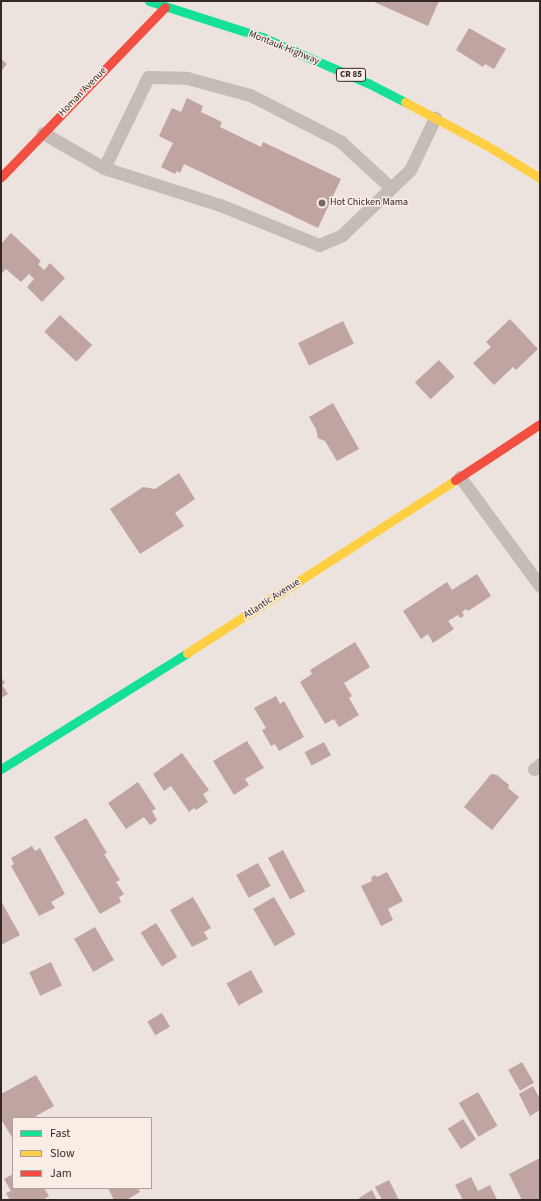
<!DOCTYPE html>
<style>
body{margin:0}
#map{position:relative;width:541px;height:1201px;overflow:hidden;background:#ece3df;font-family:"Source Sans 3",sans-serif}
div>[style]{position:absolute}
.building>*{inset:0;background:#bfa4a1;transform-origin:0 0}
.lane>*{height:13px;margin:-6.5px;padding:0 6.5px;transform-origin:6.5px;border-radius:6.5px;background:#c5bcb8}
.fast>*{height:9px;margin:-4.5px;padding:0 4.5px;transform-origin:4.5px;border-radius:4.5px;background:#16e098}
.slow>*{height:9px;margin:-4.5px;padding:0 4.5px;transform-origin:4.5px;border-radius:4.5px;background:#ffcf43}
.jam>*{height:9px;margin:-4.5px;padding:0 4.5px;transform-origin:4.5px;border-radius:4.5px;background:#f24e42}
.dots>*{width:11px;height:11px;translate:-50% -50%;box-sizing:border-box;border:2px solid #f9ede6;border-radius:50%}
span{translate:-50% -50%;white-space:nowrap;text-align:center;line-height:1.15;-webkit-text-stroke:3px #f9ede6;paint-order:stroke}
.shield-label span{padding:1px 3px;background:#f9ede6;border:1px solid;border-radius:3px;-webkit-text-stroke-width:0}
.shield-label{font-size:9px;color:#352927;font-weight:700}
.street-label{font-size:10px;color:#352927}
.poi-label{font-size:10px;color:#352927}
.left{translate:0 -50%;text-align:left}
.frame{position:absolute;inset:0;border:2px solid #352927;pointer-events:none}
.legend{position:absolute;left:12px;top:1117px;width:140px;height:72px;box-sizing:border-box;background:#f9ede6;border:1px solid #ab9f9a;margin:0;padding:5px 7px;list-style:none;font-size:12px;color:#352927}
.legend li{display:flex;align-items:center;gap:8px;height:20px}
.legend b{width:20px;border:1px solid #ab9f9a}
</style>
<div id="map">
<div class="building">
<i style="clip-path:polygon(372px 1px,439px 1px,428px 26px)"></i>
<i style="clip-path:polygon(469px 28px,506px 49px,494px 69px,485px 64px,483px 67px,456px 50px)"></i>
<i style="clip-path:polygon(1px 59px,7px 64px,1px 71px)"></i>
<i style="clip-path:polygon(187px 98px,203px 106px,201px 112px,222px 122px,220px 127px,261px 147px,263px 142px,341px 179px,318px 228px,184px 164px,180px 173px,177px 171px,175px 174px,161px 167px,173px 143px,159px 136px,172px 108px,181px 112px)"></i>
<i style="clip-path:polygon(11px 233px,41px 261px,38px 264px,44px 270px,50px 263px,65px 278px,42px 302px,27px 287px,34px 279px,29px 274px,21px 282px,6px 269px,1px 274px,1px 244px)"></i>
<i style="left:60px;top:315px;width:44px;height:23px;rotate:43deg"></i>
<i style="clip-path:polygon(510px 319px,538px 349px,516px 370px,513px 367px,494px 385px,473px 363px,491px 347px,486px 342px)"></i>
<i style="left:343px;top:321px;width:25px;height:50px;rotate:64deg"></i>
<i style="left:439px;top:360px;width:23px;height:33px;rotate:47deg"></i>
<i style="clip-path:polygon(333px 403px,359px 449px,337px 461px,325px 441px,318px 438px,316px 429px,309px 417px)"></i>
<i style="clip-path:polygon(179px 473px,195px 499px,175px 513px,184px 526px,140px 554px,110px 509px,143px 487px,155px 489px)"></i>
<i style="clip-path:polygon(477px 574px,491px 596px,468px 611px,466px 609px,462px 612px,464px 616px,460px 618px,458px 615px,448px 621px,454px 629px,433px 643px,428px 634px,421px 639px,403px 611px,447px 582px,452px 590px)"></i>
<i style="clip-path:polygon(355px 642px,370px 667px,344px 683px,352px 696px,349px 698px,359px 715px,339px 727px,334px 719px,325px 724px,300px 682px,312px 674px,310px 670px)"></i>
<i style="clip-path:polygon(1px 677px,5px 683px,2px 685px,8px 694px,1px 698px)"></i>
<i style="clip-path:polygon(276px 696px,280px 704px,284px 701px,304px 737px,279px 751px,275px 744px,271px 746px,262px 730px,266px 728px,254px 708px)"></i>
<i style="clip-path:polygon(247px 741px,264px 768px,245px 779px,249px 785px,234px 795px,213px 761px)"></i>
<i style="left:324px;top:742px;width:15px;height:22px;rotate:62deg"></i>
<i style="clip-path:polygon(182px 753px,209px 790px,203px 794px,208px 802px,196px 810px,194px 808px,189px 812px,171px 786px,164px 791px,153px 774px)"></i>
<i style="clip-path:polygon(491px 774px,497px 775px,509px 785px,508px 788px,519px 797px,492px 830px,464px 807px)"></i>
<i style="clip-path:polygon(138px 782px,156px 809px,152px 811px,157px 820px,150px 825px,144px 817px,126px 829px,108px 803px)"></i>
<i style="clip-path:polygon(86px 818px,107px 853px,104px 854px,120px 880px,116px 882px,124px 894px,119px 897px,121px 902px,100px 914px,54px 837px)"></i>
<i style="clip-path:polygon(32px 846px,35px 851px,40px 848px,65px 894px,51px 902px,55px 908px,39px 916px,11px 866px,14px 864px,11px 858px)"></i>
<i style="left:283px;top:850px;width:47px;height:17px;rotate:62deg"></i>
<i style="left:258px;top:863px;width:26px;height:25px;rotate:61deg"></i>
<i style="clip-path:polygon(387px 872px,403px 901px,388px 909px,393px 920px,381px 926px,361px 886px,372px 881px,371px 877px,376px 875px,377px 877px)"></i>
<i style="clip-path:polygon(193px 897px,211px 928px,204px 932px,208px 939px,192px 947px,170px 910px)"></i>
<i style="left:274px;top:897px;width:43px;height:24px;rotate:60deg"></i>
<i style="clip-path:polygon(1px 901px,20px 935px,1px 945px)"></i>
<i style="left:156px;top:923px;width:40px;height:18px;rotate:58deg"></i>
<i style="left:95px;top:927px;width:38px;height:24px;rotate:60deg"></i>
<i style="left:51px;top:962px;width:26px;height:24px;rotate:65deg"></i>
<i style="left:251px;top:970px;width:25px;height:28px;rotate:61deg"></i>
<i style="left:162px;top:1013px;width:16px;height:17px;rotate:60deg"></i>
<i style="left:522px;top:1062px;width:24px;height:16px;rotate:60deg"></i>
<i style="clip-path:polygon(36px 1075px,54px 1106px,36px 1116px,37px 1118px,13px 1118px,13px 1139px,1px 1119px,1px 1094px)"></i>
<i style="clip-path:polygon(533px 1086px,540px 1099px,540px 1110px,530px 1116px,519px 1094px)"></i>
<i style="left:478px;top:1092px;width:39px;height:22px;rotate:60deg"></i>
<i style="left:463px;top:1119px;width:24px;height:18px;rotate:57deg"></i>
<i style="clip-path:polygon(540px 1158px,540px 1200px,522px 1200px,509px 1174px)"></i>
<i style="clip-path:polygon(13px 1174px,13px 1188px,44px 1188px,49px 1196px,43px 1200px,10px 1200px,6px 1193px,11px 1191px,4px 1179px)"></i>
<i style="clip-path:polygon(471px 1177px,478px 1191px,490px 1185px,497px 1200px,463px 1200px,455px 1185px)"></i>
<i style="clip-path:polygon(389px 1180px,399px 1200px,382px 1200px,375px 1187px)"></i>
<i style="clip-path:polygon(108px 1188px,138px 1188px,140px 1192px,126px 1200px,114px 1200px)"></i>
<i style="clip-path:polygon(372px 1190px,377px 1200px,360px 1200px,359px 1198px)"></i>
</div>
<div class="lane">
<i style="left:43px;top:133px;width:70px;rotate:29.8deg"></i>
<i style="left:104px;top:168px;width:122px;rotate:17.7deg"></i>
<i style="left:220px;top:205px;width:107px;rotate:22deg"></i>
<i style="left:319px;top:245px;width:25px;rotate:-23deg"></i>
<i style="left:342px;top:235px;width:94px;rotate:-43.7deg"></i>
<i style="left:410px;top:170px;width:58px;rotate:-64.3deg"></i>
<i style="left:104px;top:168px;width:101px;rotate:-64.2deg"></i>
<i style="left:148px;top:77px;width:39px;rotate:1deg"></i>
<i style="left:187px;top:78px;width:65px;rotate:15.1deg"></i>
<i style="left:250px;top:95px;width:101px;rotate:27.1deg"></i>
<i style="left:340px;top:141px;width:69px;rotate:42.7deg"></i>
<i style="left:460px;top:477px;width:135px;rotate:53.7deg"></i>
<i style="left:534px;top:769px;width:8px;rotate:-40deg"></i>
</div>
<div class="fast">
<i style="left:149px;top:1px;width:119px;rotate:17.7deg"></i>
<i style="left:262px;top:37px;width:116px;rotate:23.5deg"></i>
<i style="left:368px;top:83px;width:42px;rotate:27.2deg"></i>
<i style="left:1px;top:769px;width:219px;rotate:-31.9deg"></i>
</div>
<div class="slow">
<i style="left:405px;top:102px;width:92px;rotate:28deg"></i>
<i style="left:486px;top:145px;width:63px;rotate:31.4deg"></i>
<i style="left:187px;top:653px;width:319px;rotate:-32.8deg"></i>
</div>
<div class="jam">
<i style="left:1px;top:177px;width:236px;rotate:-46deg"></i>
<i style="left:455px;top:480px;width:102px;rotate:-33.4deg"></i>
</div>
<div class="dots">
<i style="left:322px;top:203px;background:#756a67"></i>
</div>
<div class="shield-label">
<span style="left:351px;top:75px">CR 85</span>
</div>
<div class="street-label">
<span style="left:284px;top:48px;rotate:22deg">Montauk Highway</span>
<span style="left:83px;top:92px;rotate:-46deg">Homan Avenue</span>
<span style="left:272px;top:599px;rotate:-33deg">Atlantic Avenue</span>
</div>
<div class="poi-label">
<span class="left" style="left:330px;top:203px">Hot Chicken Mama</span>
</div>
<div class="frame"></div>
<ul class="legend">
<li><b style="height:5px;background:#16e098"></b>Fast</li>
<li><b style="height:5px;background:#ffcf43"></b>Slow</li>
<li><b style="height:5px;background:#f24e42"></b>Jam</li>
</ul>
</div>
